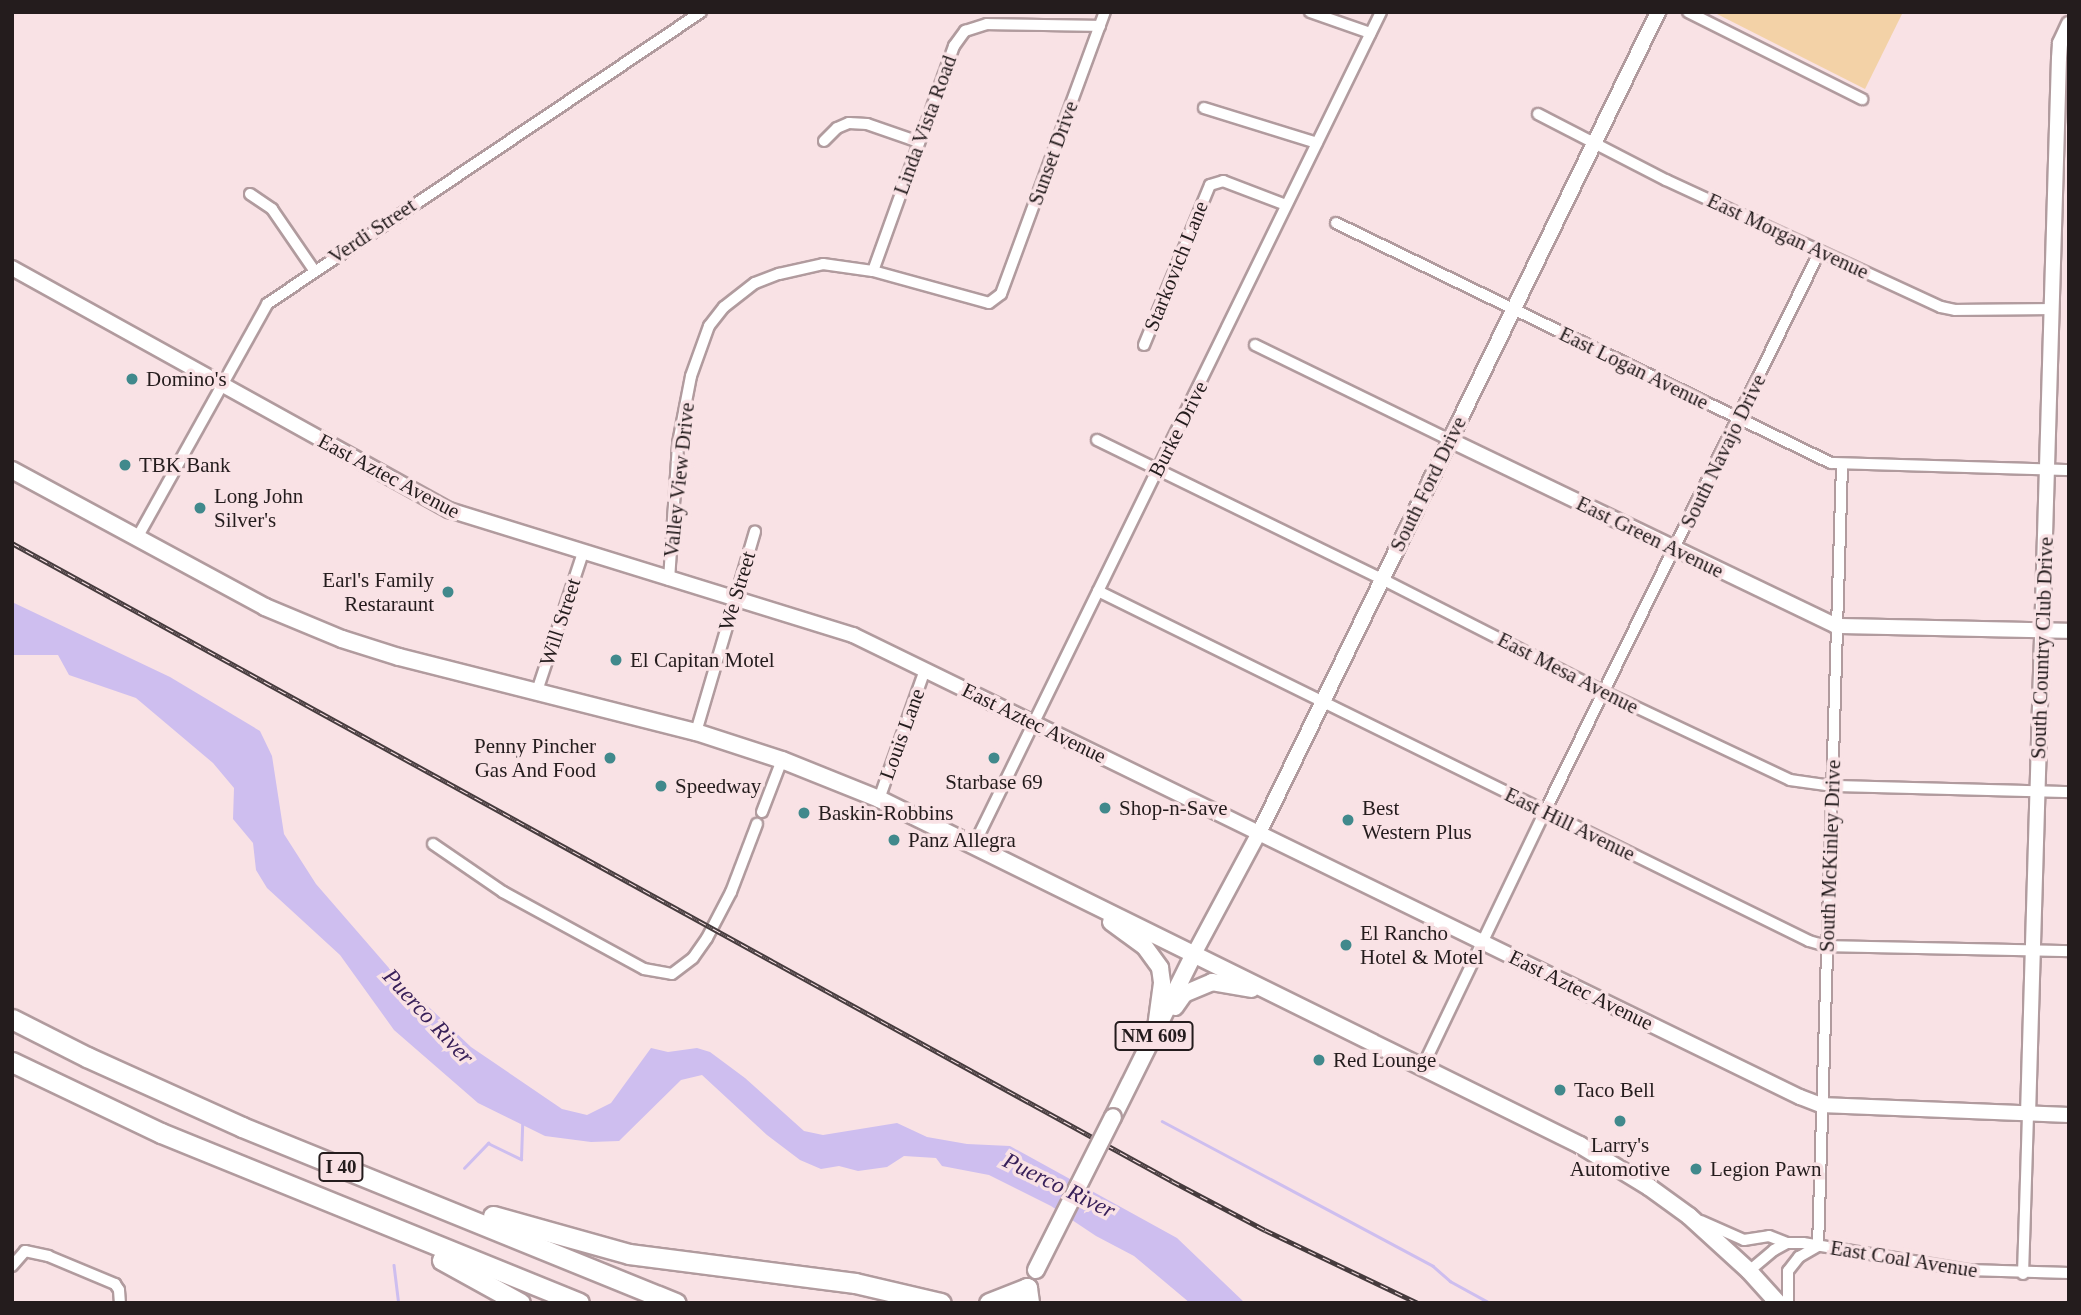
<!DOCTYPE html>
<style>
body{margin:0}
#map{position:relative;width:2081px;height:1315px;overflow:hidden;background:#f9e2e5;font-family:"Times New Roman",serif}
div>[style]{position:absolute}
.green>*{inset:0;background:#f3d2a7}
.water>*{inset:0;background:#cebeef}
.stream>*{height:2.5px;margin:-1.25px;padding:0 1.25px;transform-origin:1.25px;border-radius:1.25px;background:#cebeef}
.roads{filter:drop-shadow(2px 0 #b19b9e) drop-shadow(-2px 0 #b19b9e) drop-shadow(0 2px #b19b9e) drop-shadow(0 -2px #b19b9e)}
.street>*{height:10px;margin:-5px;padding:0 5px;transform-origin:5px;border-radius:5px;background:#fff}
.secondary>*{height:14px;margin:-7px;padding:0 7px;transform-origin:7px;border-radius:7px;background:#fff}
.primary>*{height:16px;margin:-8px;padding:0 8px;transform-origin:8px;border-radius:8px;background:#fff}
.highway>*{height:19px;margin:-9.5px;padding:0 9.5px;transform-origin:9.5px;border-radius:9.5px;background:#fff}
.rail>*{height:5px;margin-top:-2.5px;transform-origin:0;background:repeating-linear-gradient(90deg,#f9e2e5 0 8px,#463b3d 0 16px);box-sizing:border-box;border-block:2px solid #463b3d}
.bridges{filter:drop-shadow(2px 0 #b19b9e) drop-shadow(-2px 0 #b19b9e) drop-shadow(0 2px #b19b9e) drop-shadow(0 -2px #b19b9e)}
.primary-bridge>*{height:16px;margin:-8px;padding:0 8px;transform-origin:8px;border-radius:8px;background:#fff}
.dots>*{width:19px;height:19px;translate:-50% -50%;box-sizing:border-box;border:4px solid #f9e2e5;border-radius:50%}
span{translate:-50% -50%;white-space:nowrap;text-align:center;line-height:1.15;-webkit-text-stroke:7px #f9e2e5;paint-order:stroke}
.shield-label span{padding:2px 5px;background:#f9e2e5;border:2px solid;border-radius:5px;-webkit-text-stroke-width:0}
.shield-label{font-size:19px;color:#241c1d;font-weight:700}
.street-label{font-size:21px;color:#241c1d}
.poi-label{font-size:21px;color:#241c1d}
.left{translate:0 -50%;text-align:left}
.right{translate:-100% -50%;text-align:right}
.water-label{font-size:23px;color:#382059;font-style:italic}
.frame{position:absolute;inset:0;border:14px solid #241c1d;pointer-events:none}
</style>
<div id="map">
<div class="green">
<i style="clip-path:polygon(1713px 12px,1903px 12px,1865px 89px)"></i>
</div>
<div class="water">
<i style="clip-path:polygon(12px 602px,170px 677px,260px 731px,272px 756px,284px 834px,316px 884px,395px 975px,471px 1047px,562px 1109px,587px 1115px,611px 1103px,651px 1048px,668px 1052px,697px 1048px,710px 1052px,745px 1078px,804px 1131px,823px 1135px,897px 1123px,927px 1137px,967px 1144px,1010px 1146px,1177px 1238px,1245px 1303px,1190px 1303px,1134px 1256px,1096px 1236px,1051px 1206px,989px 1175px,942px 1166px,936px 1158px,904px 1156px,887px 1167px,858px 1171px,839px 1166px,821px 1169px,800px 1160px,767px 1135px,702px 1075px,681px 1080px,619px 1141px,591px 1142px,545px 1136px,478px 1103px,394px 1030px,340px 955px,267px 888px,256px 870px,253px 843px,233px 819px,234px 788px,213px 763px,136px 698px,69px 675px,58px 655px,12px 655px)"></i>
</div>
<div class="stream">
<i style="left:1162px;top:1121px;width:307px;rotate:28.1deg"></i>
<i style="left:1433px;top:1266px;width:23px;rotate:41deg"></i>
<i style="left:1450px;top:1281px;width:46px;rotate:28.8deg"></i>
<i style="left:464px;top:1168px;width:35px;rotate:-46deg"></i>
<i style="left:488px;top:1143px;width:37px;rotate:26deg"></i>
<i style="left:521px;top:1159px;width:36px;rotate:-88deg"></i>
<i style="left:394px;top:1265px;width:38px;rotate:83deg"></i>
</div>
<div class="roads">
<div class="street">
<i style="left:1310px;top:12px;width:64px;rotate:19.3deg"></i>
<i style="left:1688px;top:12px;width:195px;rotate:26.6deg"></i>
<i style="left:1204px;top:108px;width:118px;rotate:17.2deg"></i>
<i style="left:1538px;top:114px;width:144px;rotate:27.3deg"></i>
<i style="left:1666px;top:180px;width:303px;rotate:24.8deg"></i>
<i style="left:1941px;top:307px;width:14px;rotate:12deg"></i>
<i style="left:1955px;top:310px;width:97px;rotate:-0.6deg"></i>
<i style="left:824px;top:141px;width:18px;rotate:-45deg"></i>
<i style="left:837px;top:128px;width:13px;rotate:-23deg"></i>
<i style="left:849px;top:123px;width:18px;rotate:3deg"></i>
<i style="left:867px;top:124px;width:55px;rotate:19.1deg"></i>
<i style="left:250px;top:194px;width:27px;rotate:34deg"></i>
<i style="left:272px;top:209px;width:74px;rotate:55.5deg"></i>
<i style="left:1336px;top:223px;width:550px;rotate:25.87deg"></i>
<i style="left:1831px;top:463px;width:238px;rotate:1.7deg"></i>
<i style="left:873px;top:271px;width:239px;rotate:-70.2deg"></i>
<i style="left:954px;top:46px;width:19px;rotate:-54deg"></i>
<i style="left:965px;top:31px;width:23px;rotate:-18deg"></i>
<i style="left:987px;top:24px;width:113px;rotate:1deg"></i>
<i style="left:1144px;top:345px;width:173px;rotate:-67.6deg"></i>
<i style="left:1210px;top:185px;width:14px;rotate:-17deg"></i>
<i style="left:1223px;top:181px;width:67px;rotate:20.9deg"></i>
<i style="left:1255px;top:345px;width:217px;rotate:26deg"></i>
<i style="left:1097px;top:440px;width:317px;rotate:26deg"></i>
<i style="left:1382px;top:579px;width:249px;rotate:27deg"></i>
<i style="left:1604px;top:692px;width:206px;rotate:25.3deg"></i>
<i style="left:1790px;top:780px;width:42px;rotate:8.1deg"></i>
<i style="left:1832px;top:786px;width:237px;rotate:1.5deg"></i>
<i style="left:137px;top:538px;width:268px;rotate:-60.9deg"></i>
<i style="left:267px;top:304px;width:523px;rotate:-33.93deg"></i>
<i style="left:669px;top:580px;width:137px;rotate:-86.2deg"></i>
<i style="left:678px;top:443px;width:68px;rotate:-79deg"></i>
<i style="left:691px;top:376px;width:53px;rotate:-70.2deg"></i>
<i style="left:709px;top:326px;width:24px;rotate:-52deg"></i>
<i style="left:724px;top:307px;width:39px;rotate:-38deg"></i>
<i style="left:755px;top:283px;width:26px;rotate:-21deg"></i>
<i style="left:779px;top:274px;width:45px;rotate:-12.8deg"></i>
<i style="left:823px;top:264px;width:50px;rotate:8deg"></i>
<i style="left:873px;top:271px;width:120px;rotate:15.4deg"></i>
<i style="left:989px;top:303px;width:15px;rotate:-37deg"></i>
<i style="left:1001px;top:294px;width:301px;rotate:-69.8deg"></i>
<i style="left:1098px;top:591px;width:792px;rotate:26.21deg"></i>
<i style="left:1809px;top:941px;width:19px;rotate:16deg"></i>
<i style="left:1827px;top:946px;width:242px;rotate:1.2deg"></i>
<i style="left:537px;top:691px;width:145px;rotate:-71.6deg"></i>
<i style="left:696px;top:732px;width:209px;rotate:-73.6deg"></i>
<i style="left:879px;top:799px;width:137px;rotate:-70.4deg"></i>
<i style="left:762px;top:812px;width:56px;rotate:-69deg"></i>
<i style="left:433px;top:844px;width:85px;rotate:34.4deg"></i>
<i style="left:503px;top:892px;width:161px;rotate:28.6deg"></i>
<i style="left:644px;top:969px;width:28px;rotate:10deg"></i>
<i style="left:672px;top:974px;width:26px;rotate:-37deg"></i>
<i style="left:693px;top:958px;width:24px;rotate:-55deg"></i>
<i style="left:707px;top:938px;width:52px;rotate:-62.4deg"></i>
<i style="left:731px;top:892px;width:73px;rotate:-69.1deg"></i>
<i style="left:974px;top:845px;width:927px;rotate:-63.96deg"></i>
<i style="left:1423px;top:1066px;width:283px;rotate:-64.4deg"></i>
<i style="left:1545px;top:811px;width:624px;rotate:-63.85deg"></i>
<i style="left:1701px;top:1221px;width:47px;rotate:23.8deg"></i>
<i style="left:1744px;top:1240px;width:25px;rotate:-9deg"></i>
<i style="left:1769px;top:1236px;width:19px;rotate:21deg"></i>
<i style="left:1818px;top:1246px;width:780px;rotate:-88.24deg"></i>
<i style="left:12px;top:1266px;width:20px;rotate:-49deg"></i>
<i style="left:25px;top:1251px;width:24px;rotate:12deg"></i>
<i style="left:48px;top:1256px;width:73px;rotate:22.7deg"></i>
<i style="left:115px;top:1284px;width:7px;rotate:56deg"></i>
<i style="left:119px;top:1290px;width:13px;rotate:86deg"></i>
<i style="left:1749px;top:1271px;width:33px;rotate:-40deg"></i>
<i style="left:1774px;top:1250px;width:15px;rotate:-28deg"></i>
<i style="left:1787px;top:1243px;width:16px"></i>
<i style="left:1803px;top:1243px;width:167px;rotate:9.3deg"></i>
<i style="left:1968px;top:1270px;width:101px;rotate:1.7deg"></i>
<i style="left:2023px;top:1274px;width:159px;rotate:-88.2deg"></i>
<i style="left:1788px;top:1303px;width:32px;rotate:-90deg"></i>
<i style="left:1788px;top:1271px;width:18px;rotate:-52deg"></i>
<i style="left:1799px;top:1257px;width:22px;rotate:-30deg"></i>
</div>
<div class="secondary">
<i style="left:12px;top:268px;width:500px;rotate:29deg"></i>
<i style="left:449px;top:510px;width:423px;rotate:17.2deg"></i>
<i style="left:853px;top:635px;width:1054px;rotate:26.01deg"></i>
<i style="left:1800px;top:1097px;width:22px;rotate:21deg"></i>
<i style="left:1821px;top:1105px;width:248px;rotate:2.3deg"></i>
<i style="left:1450px;top:440px;width:428px;rotate:25.7deg"></i>
<i style="left:1836px;top:626px;width:233px;rotate:1.2deg"></i>
<i style="left:1194px;top:954px;width:137px;rotate:-61.8deg"></i>
<i style="left:1259px;top:833px;width:913px;rotate:-64.08deg"></i>
<i style="left:2028px;top:1115px;width:1057px;rotate:-88.32deg"></i>
<i style="left:2059px;top:58px;width:15px;rotate:-86deg"></i>
<i style="left:2060px;top:43px;width:21px;rotate:-65deg"></i>
</div>
<div class="primary">
<i style="left:12px;top:470px;width:288px;rotate:28.4deg"></i>
<i style="left:265px;top:607px;width:83px;rotate:22.6deg"></i>
<i style="left:342px;top:639px;width:60px;rotate:17.5deg"></i>
<i style="left:399px;top:657px;width:306px;rotate:14.2deg"></i>
<i style="left:696px;top:732px;width:90px;rotate:18deg"></i>
<i style="left:782px;top:760px;width:105px;rotate:21.9deg"></i>
<i style="left:879px;top:799px;width:782px;rotate:26.27deg"></i>
<i style="left:1580px;top:1145px;width:81px;rotate:31.3deg"></i>
<i style="left:1649px;top:1187px;width:49px;rotate:35.9deg"></i>
<i style="left:1689px;top:1216px;width:81px;rotate:42.5deg"></i>
<i style="left:1749px;top:1271px;width:43px;rotate:47.8deg"></i>
<i style="left:1111px;top:922px;width:42px;rotate:36.3deg"></i>
<i style="left:1145px;top:947px;width:26px;rotate:54deg"></i>
<i style="left:1160px;top:968px;width:15px;rotate:82deg"></i>
<i style="left:1162px;top:983px;width:52px;rotate:97.7deg"></i>
<i style="left:1175px;top:1007px;width:16px;rotate:-55deg"></i>
<i style="left:1184px;top:994px;width:30px;rotate:-23deg"></i>
<i style="left:1212px;top:982px;width:40px;rotate:10deg"></i>
<i style="left:1113px;top:1117px;width:182px;rotate:-63.6deg"></i>
</div>
<div class="highway">
<i style="left:12px;top:1019px;width:84px;rotate:26.9deg"></i>
<i style="left:87px;top:1057px;width:170px;rotate:24.3deg"></i>
<i style="left:242px;top:1127px;width:468px;rotate:22.1deg"></i>
<i style="left:12px;top:1062px;width:165px;rotate:25.5deg"></i>
<i style="left:161px;top:1133px;width:451px;rotate:22.1deg"></i>
<i style="left:493px;top:1216px;width:141px;rotate:15.6deg"></i>
<i style="left:629px;top:1254px;width:228px;rotate:7.3deg"></i>
<i style="left:855px;top:1283px;width:88px;rotate:13.1deg"></i>
<i style="left:442px;top:1260px;width:89px;rotate:28.9deg"></i>
<i style="left:989px;top:1303px;width:41px;rotate:-21.5deg"></i>
<i style="left:1027px;top:1288px;width:15px;rotate:82deg"></i>
</div>
</div>
<div class="rail">
<i style="left:12px;top:543px;width:1324px;rotate:28.81deg"></i>
<i style="left:1172px;top:1181px;width:105px;rotate:27.8deg"></i>
<i style="left:1265px;top:1230px;width:170px;rotate:25.5deg"></i>
</div>
<div class="bridges">
<div class="primary-bridge">
<i style="left:1036px;top:1270px;width:171px;rotate:-63.3deg"></i>
</div>
</div>
<div class="dots">
<i style="left:132px;top:379px;background:#41898c"></i>
<i style="left:125px;top:465px;background:#41898c"></i>
<i style="left:200px;top:508px;background:#41898c"></i>
<i style="left:448px;top:592px;background:#41898c"></i>
<i style="left:616px;top:660px;background:#41898c"></i>
<i style="left:610px;top:758px;background:#41898c"></i>
<i style="left:994px;top:758px;background:#41898c"></i>
<i style="left:661px;top:786px;background:#41898c"></i>
<i style="left:1105px;top:808px;background:#41898c"></i>
<i style="left:804px;top:813px;background:#41898c"></i>
<i style="left:1348px;top:820px;background:#41898c"></i>
<i style="left:894px;top:840px;background:#41898c"></i>
<i style="left:1346px;top:945px;background:#41898c"></i>
<i style="left:1319px;top:1060px;background:#41898c"></i>
<i style="left:1560px;top:1090px;background:#41898c"></i>
<i style="left:1620px;top:1121px;background:#41898c"></i>
<i style="left:1696px;top:1169px;background:#41898c"></i>
</div>
<div class="shield-label">
<span style="left:1154px;top:1036px">NM 609</span>
<span style="left:341px;top:1167px">I 40</span>
</div>
<div class="street-label">
<span style="left:925px;top:125px;rotate:-70deg">Linda Vista Road</span>
<span style="left:1053px;top:153px;rotate:-70deg">Sunset Drive</span>
<span style="left:372px;top:231px;rotate:-34deg">Verdi Street</span>
<span style="left:1788px;top:236px;rotate:25deg">East Morgan Avenue</span>
<span style="left:1176px;top:266px;rotate:-68deg">Starkovich Lane</span>
<span style="left:1634px;top:368px;rotate:26deg">East Logan Avenue</span>
<span style="left:1178px;top:429px;rotate:-63deg">Burke Drive</span>
<span style="left:1723px;top:451px;rotate:-64deg">South Navajo Drive</span>
<span style="left:389px;top:476px;rotate:28deg">East Aztec Avenue</span>
<span style="left:679px;top:480px;rotate:-84deg">Valley View Drive</span>
<span style="left:1428px;top:484px;rotate:-64deg">South Ford Drive</span>
<span style="left:1650px;top:537px;rotate:26deg">East Green Avenue</span>
<span style="left:737px;top:591px;rotate:-73deg">We Street</span>
<span style="left:560px;top:622px;rotate:-72deg">Will Street</span>
<span style="left:2042px;top:648px;rotate:-88deg">South Country Club Drive</span>
<span style="left:1568px;top:673px;rotate:27deg">East Mesa Avenue</span>
<span style="left:1034px;top:723px;rotate:26deg">East Aztec Avenue</span>
<span style="left:902px;top:734px;rotate:-70deg">Louis Lane</span>
<span style="left:1570px;top:824px;rotate:26deg">East Hill Avenue</span>
<span style="left:1830px;top:856px;rotate:-88deg">South McKinley Drive</span>
<span style="left:1581px;top:990px;rotate:26deg">East Aztec Avenue</span>
<span style="left:1904px;top:1259px;rotate:9deg">East Coal Avenue</span>
</div>
<div class="poi-label">
<span class="left" style="left:146px;top:379px">Domino's</span>
<span class="left" style="left:139px;top:465px">TBK Bank</span>
<span class="left" style="left:214px;top:508px">Long John<br>Silver's</span>
<span class="right" style="left:434px;top:592px">Earl's Family<br>Restaraunt</span>
<span class="left" style="left:630px;top:660px">El Capitan Motel</span>
<span class="right" style="left:596px;top:758px">Penny Pincher<br>Gas And Food</span>
<span style="left:994px;top:782px">Starbase 69</span>
<span class="left" style="left:675px;top:786px">Speedway</span>
<span class="left" style="left:1119px;top:808px">Shop-n-Save</span>
<span class="left" style="left:1362px;top:820px">Best<br>Western Plus</span>
<span class="left" style="left:818px;top:813px">Baskin-Robbins</span>
<span class="left" style="left:908px;top:840px">Panz Allegra</span>
<span class="left" style="left:1360px;top:945px">El Rancho<br>Hotel &amp; Motel</span>
<span class="left" style="left:1333px;top:1060px">Red Lounge</span>
<span class="left" style="left:1574px;top:1090px">Taco Bell</span>
<span style="left:1620px;top:1157px">Larry's<br>Automotive</span>
<span class="left" style="left:1710px;top:1169px">Legion Pawn</span>
</div>
<div class="water-label">
<span style="left:428px;top:1017px;rotate:47deg">Puerco River</span>
<span style="left:1059px;top:1186px;rotate:26deg">Puerco River</span>
</div>
<div class="frame"></div>
</div>
